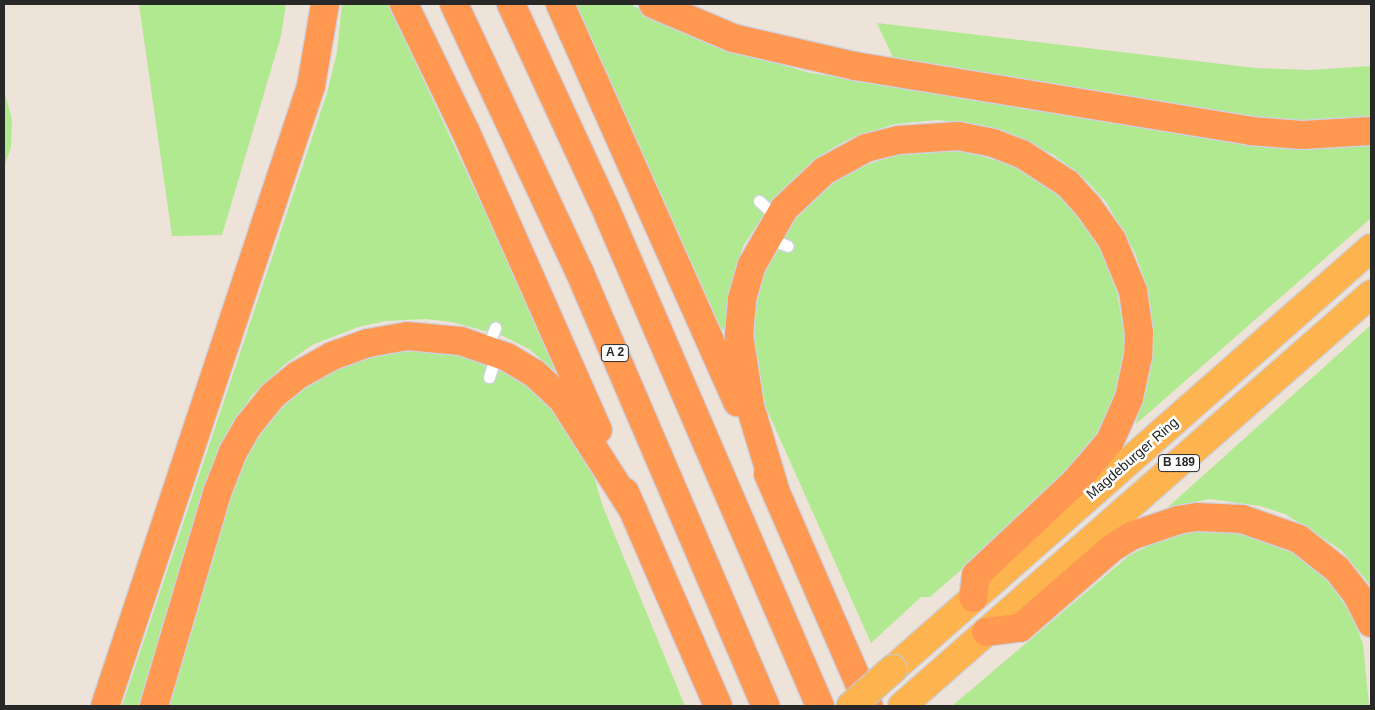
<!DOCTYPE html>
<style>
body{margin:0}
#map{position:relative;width:1375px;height:710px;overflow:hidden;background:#ede3d8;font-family:Arial,sans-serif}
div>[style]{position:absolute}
.green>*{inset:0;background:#b0e98f}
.roads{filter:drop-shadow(1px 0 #ced2e3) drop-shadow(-1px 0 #ced2e3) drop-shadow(0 1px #ced2e3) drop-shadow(0 -1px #ced2e3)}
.service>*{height:11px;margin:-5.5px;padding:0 5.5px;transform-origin:5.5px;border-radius:5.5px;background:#fff}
.trunk>*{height:28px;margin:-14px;padding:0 14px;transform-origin:14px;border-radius:14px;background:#feb44e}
.motorway>*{height:28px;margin:-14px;padding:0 14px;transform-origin:14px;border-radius:14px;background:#ff9851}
.bridges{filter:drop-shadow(1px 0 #c7c7c7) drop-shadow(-1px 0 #c7c7c7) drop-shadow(0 1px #c7c7c7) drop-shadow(0 -1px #c7c7c7)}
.trunk-bridge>*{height:28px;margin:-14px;padding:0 14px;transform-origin:14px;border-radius:14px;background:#feb44e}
span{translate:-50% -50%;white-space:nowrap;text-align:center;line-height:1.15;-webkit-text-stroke:5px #fff;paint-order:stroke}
.shield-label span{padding:1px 4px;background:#fff;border:1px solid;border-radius:4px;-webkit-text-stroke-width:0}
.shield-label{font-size:12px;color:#282828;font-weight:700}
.street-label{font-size:14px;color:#282828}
.frame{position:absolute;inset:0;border:5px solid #282828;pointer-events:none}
</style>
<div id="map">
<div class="green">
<i style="clip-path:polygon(139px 4px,286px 4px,281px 36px,222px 235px,172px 236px)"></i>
<i style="clip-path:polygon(342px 4px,388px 4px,562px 377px,529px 349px,503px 336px,452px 322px,425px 319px,386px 321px,358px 327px,312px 345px,284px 365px,252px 395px,219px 448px,138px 706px,122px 706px,327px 93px,337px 52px)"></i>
<i style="clip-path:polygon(573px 4px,630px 4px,708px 44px,810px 73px,981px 98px,1371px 143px,1371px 218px,1136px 424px,1152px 336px,1152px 319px,1142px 273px,1135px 253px,1106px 202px,1088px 182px,1054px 155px,1001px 130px,938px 120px,895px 124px,851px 138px,831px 149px,813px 161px,773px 201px,743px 246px,730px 287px,726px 328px,721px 330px)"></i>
<i style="clip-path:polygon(877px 23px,1255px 68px,1309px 70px,1371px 66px,1371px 121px,1278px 124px,896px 64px)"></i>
<i style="clip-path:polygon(4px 91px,12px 119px,11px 147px,4px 167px)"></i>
<i style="clip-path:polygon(960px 149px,1022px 169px,1056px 191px,1077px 210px,1092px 231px,1114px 277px,1126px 342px,1122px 371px,1114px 400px,1087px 451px,1043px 498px,930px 597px,921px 597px,871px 643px,764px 403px,753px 349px,755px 300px,759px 279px,795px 216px,830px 183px,852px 170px,901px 153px)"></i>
<i style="clip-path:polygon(1371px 325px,1371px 586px,1341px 550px,1285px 514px,1260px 506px,1210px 499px,1168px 507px)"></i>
<i style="clip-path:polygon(405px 348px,446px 350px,486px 361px,522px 380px,550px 402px,587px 453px,603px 507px,685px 706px,168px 706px,227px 503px,255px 439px,285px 401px,318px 376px,361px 357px)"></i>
<i style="clip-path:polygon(1207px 530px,1251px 535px,1271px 542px,1292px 552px,1328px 579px,1353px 618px,1363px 644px,1369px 706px,952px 706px,1130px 555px,1169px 536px)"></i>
</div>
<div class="roads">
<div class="service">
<i style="left:759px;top:201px;width:25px;rotate:42deg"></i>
<i style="left:767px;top:238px;width:22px;rotate:21deg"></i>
<i style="left:487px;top:348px;width:22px;rotate:-68deg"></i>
<i style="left:489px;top:377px;width:26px;rotate:-72deg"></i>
</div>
<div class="trunk">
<i style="left:893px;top:669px;width:637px;rotate:-41.37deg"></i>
<i style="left:902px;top:706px;width:624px;rotate:-41.3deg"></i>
</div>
<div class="motorway">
<i style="left:404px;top:4px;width:140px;rotate:64.2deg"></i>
<i style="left:465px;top:130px;width:328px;rotate:66.1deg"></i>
<i style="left:454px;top:4px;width:297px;rotate:64.9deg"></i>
<i style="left:580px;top:273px;width:471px;rotate:66.8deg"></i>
<i style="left:511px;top:4px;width:221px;rotate:65.2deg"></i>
<i style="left:604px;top:205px;width:546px;rotate:66.68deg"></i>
<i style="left:560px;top:4px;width:436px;rotate:66deg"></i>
<i style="left:653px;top:4px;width:87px;rotate:23deg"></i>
<i style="left:733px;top:38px;width:125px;rotate:12.9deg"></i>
<i style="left:855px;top:66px;width:400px;rotate:9.3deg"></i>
<i style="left:1250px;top:131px;width:52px;rotate:4.4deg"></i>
<i style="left:1302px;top:135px;width:69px;rotate:-3.3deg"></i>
<i style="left:768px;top:474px;width:253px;rotate:66.5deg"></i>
<i style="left:775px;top:489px;width:87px;rotate:-106.8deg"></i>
<i style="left:750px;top:406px;width:72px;rotate:-98.8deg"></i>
<i style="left:739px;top:335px;width:36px;rotate:-85deg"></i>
<i style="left:742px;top:299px;width:35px;rotate:-74deg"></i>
<i style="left:752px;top:265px;width:64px;rotate:-60.3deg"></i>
<i style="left:784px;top:209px;width:55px;rotate:-43.5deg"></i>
<i style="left:824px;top:171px;width:48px;rotate:-28.7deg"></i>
<i style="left:866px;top:148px;width:34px;rotate:-14deg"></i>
<i style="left:899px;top:140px;width:59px;rotate:-3.9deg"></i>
<i style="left:958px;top:136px;width:36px;rotate:11deg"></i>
<i style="left:993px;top:143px;width:31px;rotate:21deg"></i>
<i style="left:1022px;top:154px;width:55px;rotate:33.1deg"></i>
<i style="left:1068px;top:184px;width:30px;rotate:48deg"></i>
<i style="left:1088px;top:206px;width:42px;rotate:54.8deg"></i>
<i style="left:1112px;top:240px;width:55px;rotate:67.6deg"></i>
<i style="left:1133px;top:291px;width:42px;rotate:81.9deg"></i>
<i style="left:1139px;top:333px;width:23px;rotate:92deg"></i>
<i style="left:1138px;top:356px;width:43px;rotate:102.1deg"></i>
<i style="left:1129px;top:398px;width:47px;rotate:113.8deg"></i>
<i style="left:1110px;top:441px;width:55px;rotate:130.6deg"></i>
<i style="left:1074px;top:483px;width:134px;rotate:136.8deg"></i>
<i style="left:976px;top:575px;width:23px;rotate:97deg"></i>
<i style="left:625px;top:492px;width:233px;rotate:66.5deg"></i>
<i style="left:986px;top:632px;width:34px;rotate:-7deg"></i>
<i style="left:1020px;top:628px;width:122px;rotate:-41deg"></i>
<i style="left:1112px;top:548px;width:22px;rotate:-32deg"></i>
<i style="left:1131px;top:536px;width:50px;rotate:-18.8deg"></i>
<i style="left:1178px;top:520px;width:19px;rotate:-9deg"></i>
<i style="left:1197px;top:517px;width:45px;rotate:2.5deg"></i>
<i style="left:1242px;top:519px;width:60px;rotate:19.3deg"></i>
<i style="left:1299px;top:539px;width:48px;rotate:38.3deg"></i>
<i style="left:1337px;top:569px;width:31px;rotate:52deg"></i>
<i style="left:1356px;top:593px;width:34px;rotate:63deg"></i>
<i style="left:105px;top:706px;width:653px;rotate:-71.62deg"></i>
<i style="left:311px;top:86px;width:83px;rotate:-80.3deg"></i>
<i style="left:154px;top:706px;width:222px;rotate:-73.5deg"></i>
<i style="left:217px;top:493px;width:44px;rotate:-68.7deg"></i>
<i style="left:233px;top:452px;width:30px;rotate:-60deg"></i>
<i style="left:248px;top:426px;width:38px;rotate:-51deg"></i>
<i style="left:272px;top:396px;width:33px;rotate:-39deg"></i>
<i style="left:298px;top:375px;width:39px;rotate:-29deg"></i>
<i style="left:332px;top:356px;width:38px;rotate:-20deg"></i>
<i style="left:368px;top:343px;width:40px;rotate:-10deg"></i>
<i style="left:407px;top:336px;width:54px;rotate:5.3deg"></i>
<i style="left:461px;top:341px;width:49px;rotate:19.2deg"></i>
<i style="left:507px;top:357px;width:31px;rotate:31deg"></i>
<i style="left:534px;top:373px;width:38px;rotate:43deg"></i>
<i style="left:562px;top:399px;width:132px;rotate:57.4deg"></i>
</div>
</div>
<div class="bridges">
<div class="trunk-bridge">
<i style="left:851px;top:706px;width:56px;rotate:-41.4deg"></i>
</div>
</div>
<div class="shield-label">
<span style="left:615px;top:353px">A 2</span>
<span style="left:1179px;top:463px">B 189</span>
</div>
<div class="street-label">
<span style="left:1132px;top:458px;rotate:-41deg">Magdeburger Ring</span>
</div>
<div class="frame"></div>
</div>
